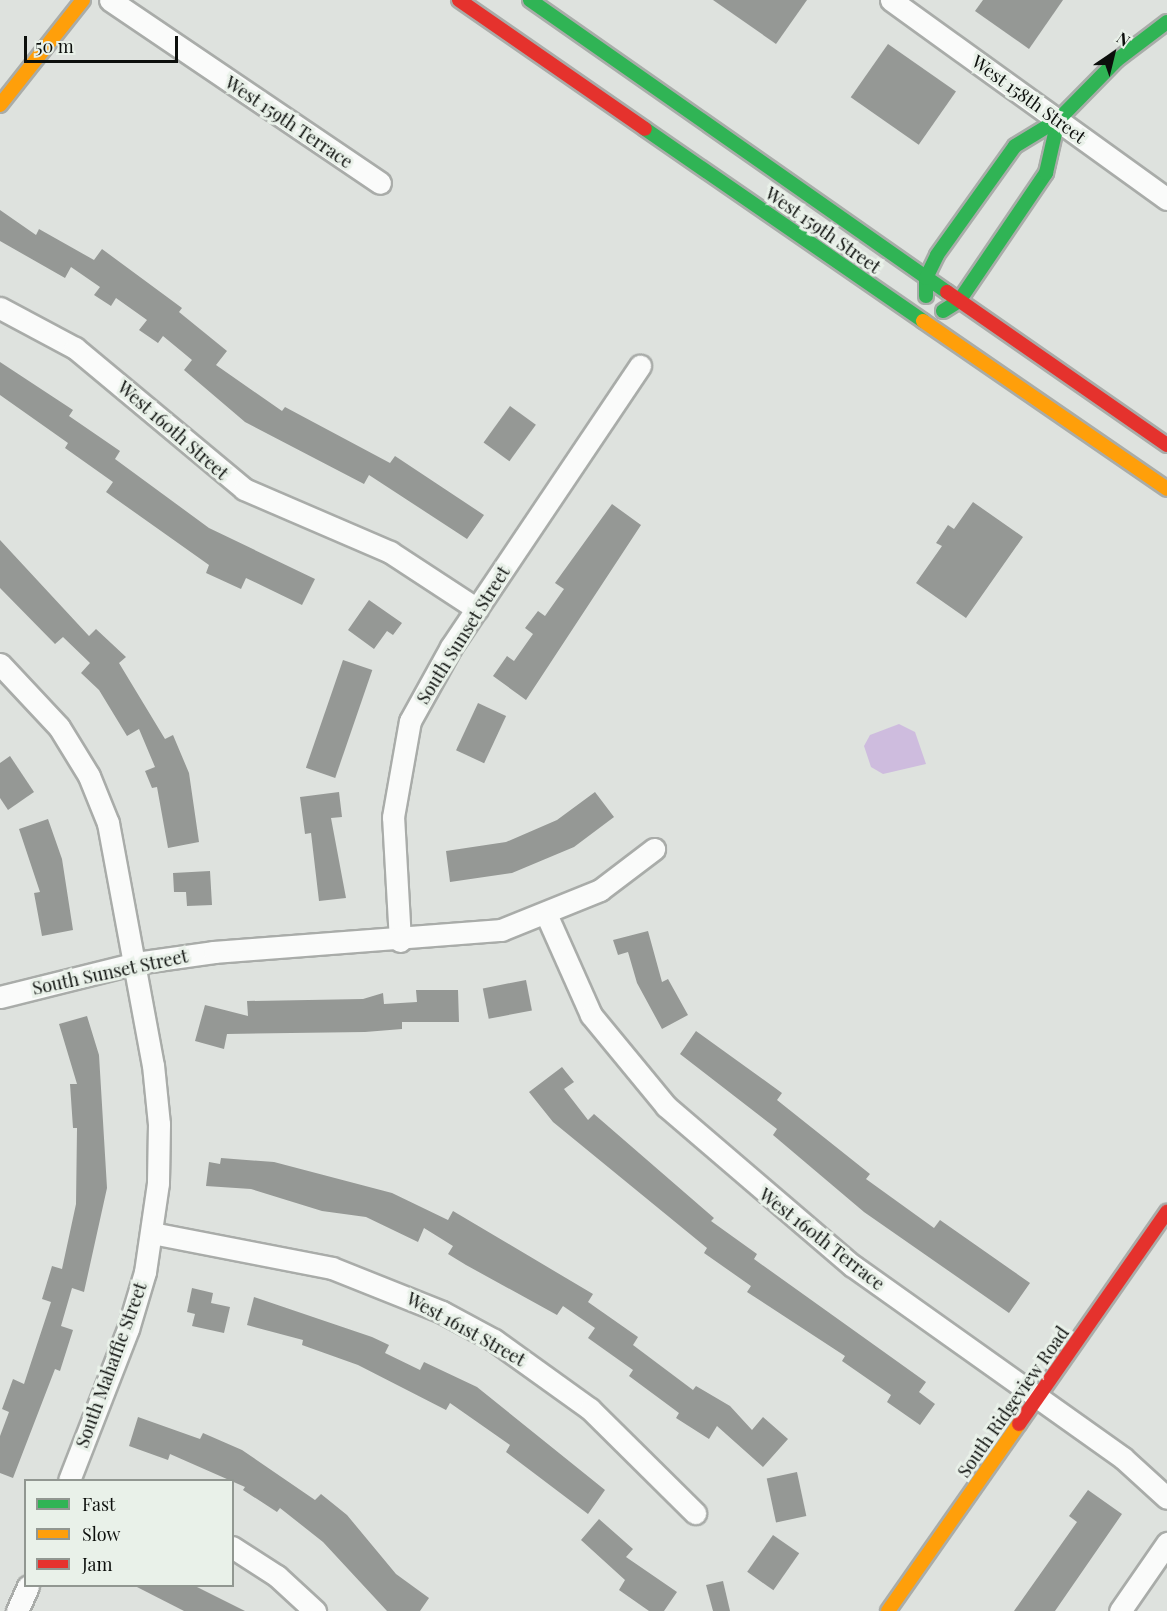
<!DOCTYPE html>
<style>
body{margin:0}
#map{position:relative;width:1167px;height:1611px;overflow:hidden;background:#dee2de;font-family:"Playfair Display",serif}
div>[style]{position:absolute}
.water>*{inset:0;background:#cebcde}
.building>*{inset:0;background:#959895;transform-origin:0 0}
.roads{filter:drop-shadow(2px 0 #a9aca9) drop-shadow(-2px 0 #a9aca9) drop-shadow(0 2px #a9aca9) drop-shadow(0 -2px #a9aca9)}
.street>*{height:21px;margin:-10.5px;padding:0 10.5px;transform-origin:10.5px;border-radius:10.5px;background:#fafbfa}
.fast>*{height:14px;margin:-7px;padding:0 7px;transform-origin:7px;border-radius:7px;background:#30b455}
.slow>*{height:14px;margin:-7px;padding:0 7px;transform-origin:7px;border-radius:7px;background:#ff9f0a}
.jam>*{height:14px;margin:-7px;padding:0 7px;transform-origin:7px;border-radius:7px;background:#e5322d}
span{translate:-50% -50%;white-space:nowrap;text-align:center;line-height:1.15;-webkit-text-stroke:6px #e9f1e9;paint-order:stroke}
.street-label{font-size:18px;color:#0c0f0c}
.legend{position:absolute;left:24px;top:1479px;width:210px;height:108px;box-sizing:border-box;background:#e9f1e9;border:2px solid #919791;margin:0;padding:8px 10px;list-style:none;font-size:18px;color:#0c0f0c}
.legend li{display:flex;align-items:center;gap:12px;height:30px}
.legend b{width:30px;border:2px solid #919791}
.north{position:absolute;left:1083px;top:24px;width:60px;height:60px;-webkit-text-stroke:4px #e9f1e9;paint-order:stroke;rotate:35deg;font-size:16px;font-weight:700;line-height:24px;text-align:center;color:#0c0f0c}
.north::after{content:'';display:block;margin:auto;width:21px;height:27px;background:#0c0f0c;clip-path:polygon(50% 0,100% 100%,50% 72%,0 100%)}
.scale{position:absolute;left:24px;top:36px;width:154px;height:27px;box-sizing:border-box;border:3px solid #0c0f0c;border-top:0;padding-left:8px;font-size:18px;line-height:21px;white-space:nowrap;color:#0c0f0c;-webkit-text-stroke:4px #e9f1e9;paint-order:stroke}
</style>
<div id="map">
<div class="water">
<i style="clip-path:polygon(899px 724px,915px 732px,926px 764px,883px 774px,871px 767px,864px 746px,870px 735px)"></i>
</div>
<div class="building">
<i style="clip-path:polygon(713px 0,807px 0,776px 44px)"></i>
<i style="clip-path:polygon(983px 0,1063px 0,1029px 49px,975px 11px)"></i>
<i style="left:888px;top:44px;width:83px;height:65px;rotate:35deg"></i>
<i style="clip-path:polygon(0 210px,36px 235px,39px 229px,94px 260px,102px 249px,182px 308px,179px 312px,227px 351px,216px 365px,282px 411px,285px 407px,390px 463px,395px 456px,484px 515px,467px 539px,369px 475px,364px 484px,245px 422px,184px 370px,192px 360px,163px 336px,158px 343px,139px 330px,147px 320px,116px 298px,111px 306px,94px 295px,100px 287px,71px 267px,65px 278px,0 241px)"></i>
<i style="clip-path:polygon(0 362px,73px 410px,69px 416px,120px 451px,115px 459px,209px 528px,315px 579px,302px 605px,246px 578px,241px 589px,206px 573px,209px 565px,106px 492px,113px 482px,65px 448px,68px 443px,0 395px)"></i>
<i style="left:510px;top:406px;width:32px;height:45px;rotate:36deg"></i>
<i style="clip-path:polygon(973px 502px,1023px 537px,966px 618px,916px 583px,942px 546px,936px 543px,948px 525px,954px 529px)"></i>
<i style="clip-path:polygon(612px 504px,641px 525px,526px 700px,493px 676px,507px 656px,514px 661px,533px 634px,525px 628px,538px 611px,545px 616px,564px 589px,555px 583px)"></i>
<i style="clip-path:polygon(0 540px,89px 636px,96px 629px,126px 657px,119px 663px,165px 739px,173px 735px,189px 773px,199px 842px,168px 848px,157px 787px,152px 788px,145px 771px,155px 767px,139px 729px,127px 736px,99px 690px,81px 673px,90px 663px,63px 637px,55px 644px,0 588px)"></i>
<i style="clip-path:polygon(369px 600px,402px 623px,393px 635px,387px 631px,374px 649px,348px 630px)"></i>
<i style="left:343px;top:660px;width:31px;height:114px;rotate:19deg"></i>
<i style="left:478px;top:703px;width:31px;height:52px;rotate:25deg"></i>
<i style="clip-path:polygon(10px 756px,34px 792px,8px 810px,0 798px,0 763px)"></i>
<i style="clip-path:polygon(339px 792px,342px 817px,331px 818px,346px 898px,319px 901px,311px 833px,305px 834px,300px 797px)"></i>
<i style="clip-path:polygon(595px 792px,614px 817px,574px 847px,512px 873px,450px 882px,446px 851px,506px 842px,557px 820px)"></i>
<i style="clip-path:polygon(48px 819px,62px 859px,73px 930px,42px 936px,34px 893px,40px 892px,19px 829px)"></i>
<i style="clip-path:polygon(210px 871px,212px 905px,187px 906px,186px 892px,174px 892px,173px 873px)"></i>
<i style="clip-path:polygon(648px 931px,662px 982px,668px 979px,688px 1015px,662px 1029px,637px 983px,628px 952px,618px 955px,613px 940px)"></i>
<i style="left:526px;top:980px;width:31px;height:44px;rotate:79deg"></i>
<i style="clip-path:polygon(416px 990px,458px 990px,459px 1022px,402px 1022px,402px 1029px,365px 1032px,227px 1034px,224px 1049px,195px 1041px,205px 1005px,248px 1016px,247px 1001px,363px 999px,383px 993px,384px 1004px,417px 1002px)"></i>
<i style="clip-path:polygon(87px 1016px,99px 1055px,107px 1188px,84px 1292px,72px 1288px,61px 1326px,73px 1330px,60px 1371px,55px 1369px,13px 1478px,0 1473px,0 1436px,9px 1412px,2px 1409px,13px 1379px,24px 1384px,51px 1302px,42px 1299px,52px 1266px,62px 1269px,76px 1204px,77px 1128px,73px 1128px,70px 1084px,77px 1084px,59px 1024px)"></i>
<i style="clip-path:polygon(696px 1031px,782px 1093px,777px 1100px,870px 1174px,866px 1179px,934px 1228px,940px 1220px,1030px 1283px,1009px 1313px,864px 1212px,773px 1135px,777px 1129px,680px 1054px)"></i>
<i style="clip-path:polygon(562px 1067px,574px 1082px,564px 1089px,588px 1120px,594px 1114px,714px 1218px,711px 1221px,757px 1254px,754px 1259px,926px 1382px,919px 1392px,935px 1404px,920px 1425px,887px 1402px,891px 1395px,842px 1361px,845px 1356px,747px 1292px,751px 1286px,704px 1253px,707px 1248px,553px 1122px,529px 1092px)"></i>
<i style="clip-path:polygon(221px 1158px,274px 1162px,392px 1193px,448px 1220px,453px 1211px,593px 1294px,588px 1302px,638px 1337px,633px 1345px,693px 1390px,696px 1386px,730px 1406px,752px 1430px,763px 1417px,788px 1439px,763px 1467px,717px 1426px,709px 1439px,676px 1418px,679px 1413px,629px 1376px,633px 1370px,588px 1338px,595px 1328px,563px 1306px,557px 1315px,466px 1265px,448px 1254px,453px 1246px,424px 1228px,418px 1242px,366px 1217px,322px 1211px,251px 1189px,206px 1186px,209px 1162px,220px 1164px)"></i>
<i style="clip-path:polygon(192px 1288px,213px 1293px,211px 1303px,230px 1307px,224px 1333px,192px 1326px,195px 1314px,187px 1312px)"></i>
<i style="clip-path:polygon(254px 1297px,372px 1337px,389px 1345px,385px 1353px,420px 1370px,424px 1362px,477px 1387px,605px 1490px,588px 1514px,506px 1452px,510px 1445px,450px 1403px,446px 1410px,358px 1365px,302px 1345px,303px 1340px,247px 1325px)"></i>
<i style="clip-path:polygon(138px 1417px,200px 1439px,203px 1433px,242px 1450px,315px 1500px,321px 1494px,347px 1515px,396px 1574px,429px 1598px,420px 1611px,387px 1611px,323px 1542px,280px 1508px,277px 1512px,243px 1490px,245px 1487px,170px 1454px,168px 1460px,129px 1446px)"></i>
<i style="left:797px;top:1472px;width:45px;height:31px;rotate:78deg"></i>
<i style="clip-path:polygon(1088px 1490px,1122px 1514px,1055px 1611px,1014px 1611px,1077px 1522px,1069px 1516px)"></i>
<i style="clip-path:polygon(599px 1519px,633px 1549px,626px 1557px,677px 1592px,664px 1611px,649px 1611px,619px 1590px,625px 1580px,581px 1540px)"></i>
<i style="left:773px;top:1535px;width:32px;height:45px;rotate:35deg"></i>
<i style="clip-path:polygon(723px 1581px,730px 1611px,713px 1611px,706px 1585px)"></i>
<i style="clip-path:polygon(135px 1586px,195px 1586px,245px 1611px,184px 1611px)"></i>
</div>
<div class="roads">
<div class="street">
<i style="left:110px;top:0;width:326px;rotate:34.1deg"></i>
<i style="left:891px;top:0;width:340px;rotate:35.8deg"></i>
<i style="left:0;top:308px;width:85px;rotate:28.1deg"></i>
<i style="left:75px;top:348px;width:220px;rotate:39.8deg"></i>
<i style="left:244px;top:489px;width:159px;rotate:23.3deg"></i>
<i style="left:390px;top:552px;width:104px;rotate:33.2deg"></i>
<i style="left:0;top:664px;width:86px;rotate:46.9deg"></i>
<i style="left:59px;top:727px;width:57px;rotate:58.5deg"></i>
<i style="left:89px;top:776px;width:51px;rotate:68deg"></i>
<i style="left:108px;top:823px;width:246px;rotate:79.5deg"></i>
<i style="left:153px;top:1065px;width:59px;rotate:84.2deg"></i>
<i style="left:159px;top:1124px;width:59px;rotate:91deg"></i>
<i style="left:158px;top:1183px;width:90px;rotate:98.3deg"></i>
<i style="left:145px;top:1272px;width:59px;rotate:106.6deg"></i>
<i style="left:128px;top:1329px;width:162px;rotate:111.3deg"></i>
<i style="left:547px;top:916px;width:108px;rotate:66deg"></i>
<i style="left:591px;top:1015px;width:118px;rotate:50.5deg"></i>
<i style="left:666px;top:1106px;width:246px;rotate:40.6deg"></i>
<i style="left:853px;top:1266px;width:331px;rotate:35.4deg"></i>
<i style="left:1123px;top:1458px;width:59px;rotate:42.3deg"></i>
<i style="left:400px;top:941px;width:124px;rotate:-93.2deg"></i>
<i style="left:393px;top:817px;width:97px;rotate:-80deg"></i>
<i style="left:410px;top:721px;width:85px;rotate:-61deg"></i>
<i style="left:451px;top:647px;width:339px;rotate:-56.1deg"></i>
<i style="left:0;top:997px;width:140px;rotate:-14deg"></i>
<i style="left:136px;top:963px;width:79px;rotate:-8deg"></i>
<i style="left:214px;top:952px;width:288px;rotate:-4.4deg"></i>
<i style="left:501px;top:930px;width:107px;rotate:-22deg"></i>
<i style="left:600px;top:890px;width:68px;rotate:-37.2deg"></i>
<i style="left:152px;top:1233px;width:183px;rotate:11deg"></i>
<i style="left:332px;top:1268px;width:118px;rotate:21.8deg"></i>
<i style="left:442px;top:1312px;width:59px;rotate:28.3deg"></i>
<i style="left:494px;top:1340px;width:118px;rotate:35.7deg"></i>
<i style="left:590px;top:1409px;width:148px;rotate:44.7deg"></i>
<i style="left:232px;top:1547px;width:54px;rotate:32.8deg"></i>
<i style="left:277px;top:1576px;width:52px;rotate:42.6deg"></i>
<i style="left:17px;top:1611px;width:27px;rotate:-66deg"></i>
<i style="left:1120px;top:1611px;width:83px;rotate:-55.3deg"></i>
</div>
<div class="fast">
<i style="left:530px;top:0;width:509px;rotate:35deg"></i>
<i style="left:645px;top:129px;width:338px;rotate:34.6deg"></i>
<i style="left:926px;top:296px;width:18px;rotate:-90deg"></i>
<i style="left:926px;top:278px;width:25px;rotate:-64deg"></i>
<i style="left:937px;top:255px;width:134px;rotate:-54.4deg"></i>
<i style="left:1015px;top:146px;width:50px;rotate:-31.2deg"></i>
<i style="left:1058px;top:120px;width:84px;rotate:-45.5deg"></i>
<i style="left:1117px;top:60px;width:63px;rotate:-37.2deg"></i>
<i style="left:943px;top:311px;width:19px;rotate:-32deg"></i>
<i style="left:959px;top:301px;width:155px;rotate:-55.8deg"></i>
<i style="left:1046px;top:173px;width:54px;rotate:-77.2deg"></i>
</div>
<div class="slow">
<i style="left:0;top:105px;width:134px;rotate:-51.7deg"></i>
<i style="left:923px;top:321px;width:296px;rotate:34.5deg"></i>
<i style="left:888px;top:1611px;width:228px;rotate:-55deg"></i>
</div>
<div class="jam">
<i style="left:459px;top:0;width:226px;rotate:34.7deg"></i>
<i style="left:947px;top:292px;width:268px;rotate:34.8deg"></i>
<i style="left:1019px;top:1424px;width:259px;rotate:-55.1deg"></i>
</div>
</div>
<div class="street-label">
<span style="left:1029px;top:99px;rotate:36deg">West 158th Street</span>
<span style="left:289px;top:122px;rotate:34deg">West 159th Terrace</span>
<span style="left:823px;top:230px;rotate:35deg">West 159th Street</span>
<span style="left:173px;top:430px;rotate:41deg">West 160th Street</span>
<span style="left:463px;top:635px;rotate:-58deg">South Sunset Street</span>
<span style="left:110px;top:972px;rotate:-12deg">South Sunset Street</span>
<span style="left:822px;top:1239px;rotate:38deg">West 160th Terrace</span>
<span style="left:466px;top:1329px;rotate:29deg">West 161st Street</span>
<span style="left:111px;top:1365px;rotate:-70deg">South Mahaffie Street</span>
<span style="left:1013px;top:1402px;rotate:-55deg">South Ridgeview Road</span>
</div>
<ul class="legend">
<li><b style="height:8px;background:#30b455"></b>Fast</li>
<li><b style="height:8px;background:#ff9f0a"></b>Slow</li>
<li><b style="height:8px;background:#e5322d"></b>Jam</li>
</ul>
<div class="north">N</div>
<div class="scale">50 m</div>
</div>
